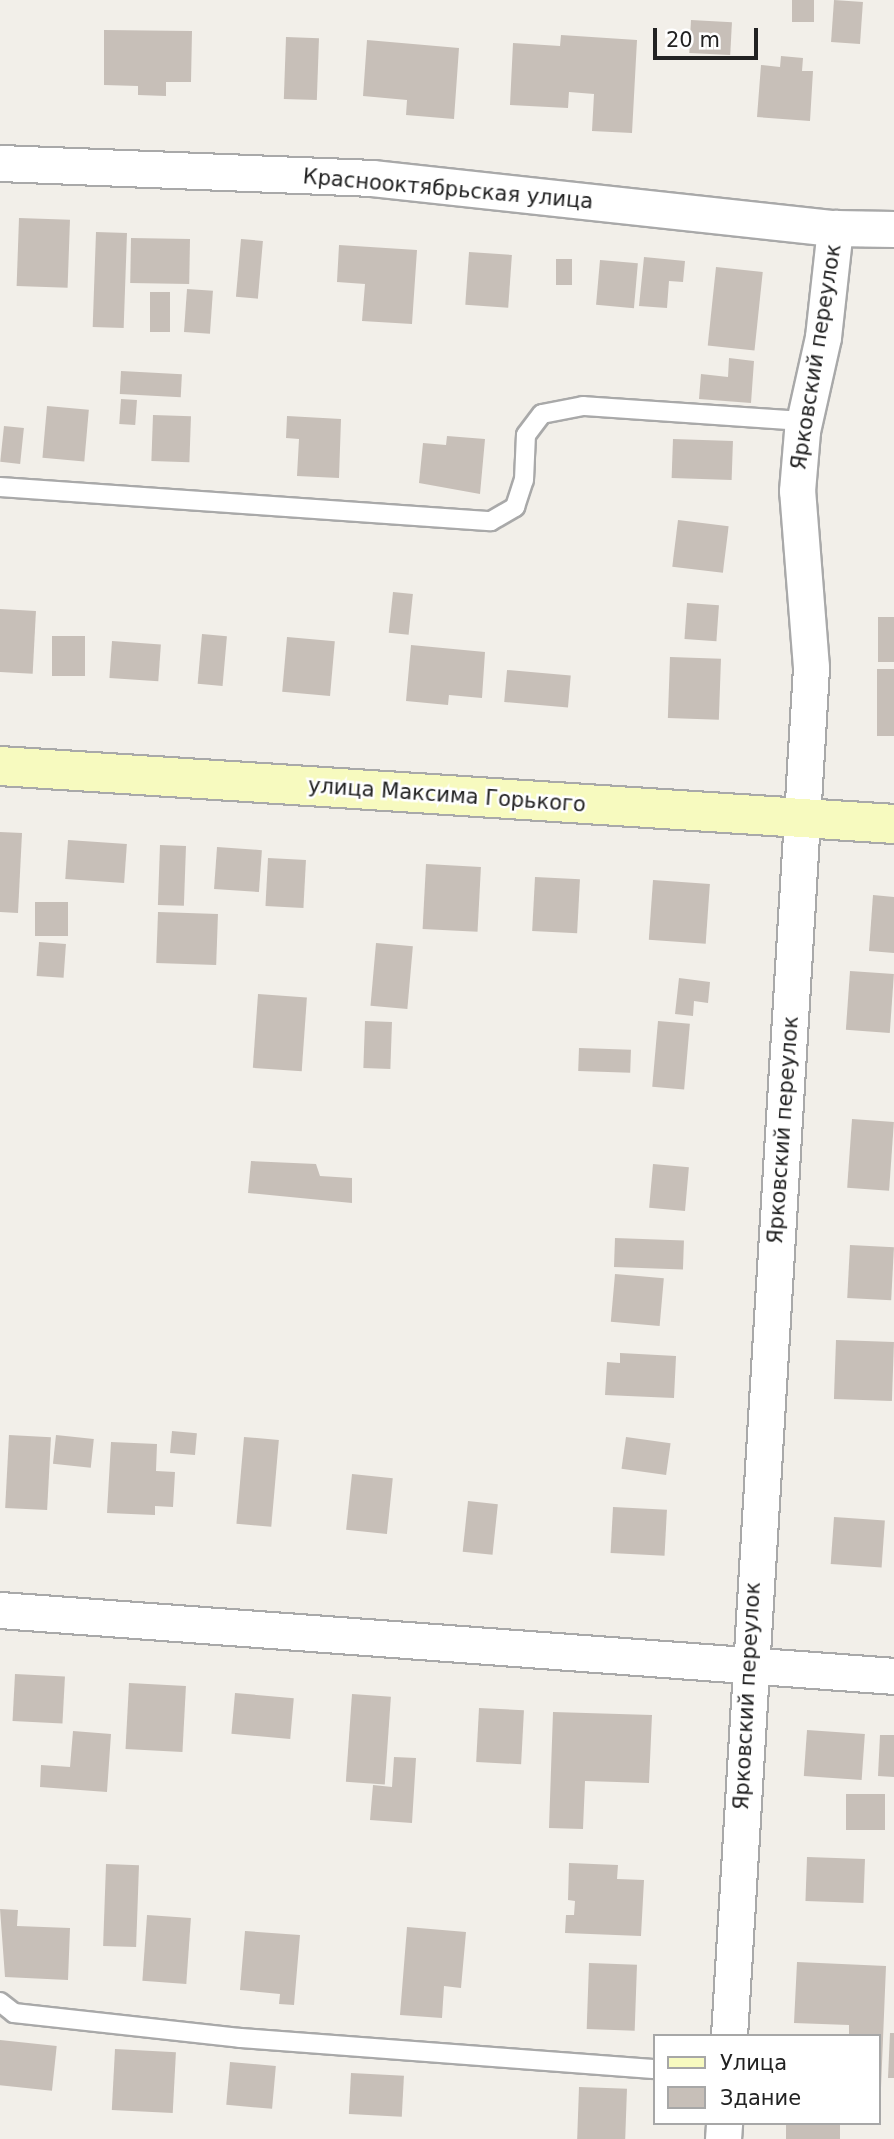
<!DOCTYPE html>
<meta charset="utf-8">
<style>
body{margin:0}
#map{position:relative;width:894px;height:2139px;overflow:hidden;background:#f2efe9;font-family:"DejaVu Sans",sans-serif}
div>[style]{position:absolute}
.building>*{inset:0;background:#c7bfb8;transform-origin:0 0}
.roads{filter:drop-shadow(2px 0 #a9a9a9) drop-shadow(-2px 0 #a9a9a9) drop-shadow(0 2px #a9a9a9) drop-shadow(0 -2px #a9a9a9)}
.lane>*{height:18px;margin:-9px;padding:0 9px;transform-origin:9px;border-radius:9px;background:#fff}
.street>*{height:35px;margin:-17.5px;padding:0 17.5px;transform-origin:17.5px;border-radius:17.5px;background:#fff}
.secondary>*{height:38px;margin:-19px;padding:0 19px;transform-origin:19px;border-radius:19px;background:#f7fabf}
span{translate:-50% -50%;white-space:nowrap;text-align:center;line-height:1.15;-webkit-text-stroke:5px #fff;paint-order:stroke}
.street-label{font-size:21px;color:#222}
.legend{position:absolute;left:653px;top:2034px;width:228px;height:91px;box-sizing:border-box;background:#fff;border:2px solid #a7a7a7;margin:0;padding:9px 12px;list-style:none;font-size:21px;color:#222}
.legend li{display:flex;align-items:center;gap:14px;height:35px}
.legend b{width:35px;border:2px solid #a7a7a7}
.scale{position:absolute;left:653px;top:28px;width:105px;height:32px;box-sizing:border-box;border:4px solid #222;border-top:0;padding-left:9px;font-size:21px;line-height:24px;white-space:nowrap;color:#222;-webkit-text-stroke:5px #fff;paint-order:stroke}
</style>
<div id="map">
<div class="building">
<i style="left:792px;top:0;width:22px;height:22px"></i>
<i style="left:834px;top:0;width:29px;height:42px;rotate:4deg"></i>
<i style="left:691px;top:20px;width:41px;height:33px;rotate:3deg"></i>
<i style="clip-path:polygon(104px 30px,192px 31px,191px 82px,166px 82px,166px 96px,138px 95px,138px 86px,104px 85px)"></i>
<i style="clip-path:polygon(561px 35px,637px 40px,632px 133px,592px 131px,594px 94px,569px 92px,568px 108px,510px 105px,513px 43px,560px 46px)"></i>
<i style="left:286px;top:37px;width:33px;height:62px;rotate:2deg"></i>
<i style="clip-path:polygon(367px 40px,459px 48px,454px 119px,406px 115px,407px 100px,363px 96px)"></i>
<i style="clip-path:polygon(781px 56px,803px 58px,802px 71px,813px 71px,810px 121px,757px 117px,761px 65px,780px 67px)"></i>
<i style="left:19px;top:218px;width:51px;height:68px;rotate:2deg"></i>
<i style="left:96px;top:232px;width:31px;height:95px;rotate:2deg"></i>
<i style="left:131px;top:238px;width:59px;height:45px;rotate:1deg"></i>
<i style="left:241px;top:239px;width:22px;height:58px;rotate:5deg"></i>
<i style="clip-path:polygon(339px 245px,417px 250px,412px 324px,362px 321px,365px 284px,337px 282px)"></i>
<i style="left:469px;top:252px;width:43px;height:53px;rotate:4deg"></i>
<i style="clip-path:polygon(644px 257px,685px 261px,683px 282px,669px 281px,667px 308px,639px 306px)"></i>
<i style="left:556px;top:259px;width:16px;height:26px"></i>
<i style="left:600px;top:260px;width:38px;height:45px;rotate:5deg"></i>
<i style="left:716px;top:267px;width:47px;height:79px;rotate:6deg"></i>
<i style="left:187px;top:289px;width:26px;height:43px;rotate:4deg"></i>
<i style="left:150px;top:292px;width:20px;height:40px"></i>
<i style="clip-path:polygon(729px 358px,754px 361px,751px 403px,699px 399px,701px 374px,728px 377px)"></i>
<i style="left:121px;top:371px;width:61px;height:23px;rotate:3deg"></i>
<i style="left:121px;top:399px;width:16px;height:25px;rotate:4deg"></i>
<i style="left:47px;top:406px;width:42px;height:52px;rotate:5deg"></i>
<i style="left:153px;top:415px;width:38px;height:46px;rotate:2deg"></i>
<i style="clip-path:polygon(287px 416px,341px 419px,339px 478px,297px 476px,299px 439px,286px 438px)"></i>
<i style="left:4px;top:426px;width:20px;height:36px;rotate:6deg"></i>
<i style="clip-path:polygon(447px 436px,485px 439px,480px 494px,419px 483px,423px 443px,446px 445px)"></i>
<i style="left:673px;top:439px;width:60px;height:39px;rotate:2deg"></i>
<i style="left:678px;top:520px;width:51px;height:47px;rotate:7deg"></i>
<i style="left:393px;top:592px;width:20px;height:41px;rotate:6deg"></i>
<i style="left:687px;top:603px;width:32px;height:36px;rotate:4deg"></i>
<i style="left:0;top:609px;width:36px;height:63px;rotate:3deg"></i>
<i style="left:878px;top:617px;width:16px;height:45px"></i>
<i style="left:202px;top:634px;width:25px;height:50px;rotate:5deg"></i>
<i style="left:52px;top:636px;width:33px;height:40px"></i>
<i style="left:287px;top:637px;width:48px;height:55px;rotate:5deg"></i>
<i style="left:112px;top:641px;width:49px;height:37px;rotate:4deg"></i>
<i style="clip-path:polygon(411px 645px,485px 652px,482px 698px,449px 695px,448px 705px,406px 701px)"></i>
<i style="left:670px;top:657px;width:51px;height:61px;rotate:2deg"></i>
<i style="left:877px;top:669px;width:17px;height:67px"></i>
<i style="left:507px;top:670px;width:64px;height:32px;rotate:5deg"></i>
<i style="clip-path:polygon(0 832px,22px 833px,18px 913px,0 912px)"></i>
<i style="left:68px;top:840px;width:59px;height:39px;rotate:4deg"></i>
<i style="left:160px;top:845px;width:26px;height:60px;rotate:2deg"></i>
<i style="left:217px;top:847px;width:45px;height:42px;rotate:4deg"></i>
<i style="left:268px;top:858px;width:38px;height:48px;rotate:3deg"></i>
<i style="left:426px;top:864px;width:55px;height:65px;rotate:3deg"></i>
<i style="left:535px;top:877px;width:45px;height:54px;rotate:3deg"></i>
<i style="left:653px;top:880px;width:57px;height:60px;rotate:4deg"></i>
<i style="clip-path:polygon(873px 895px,894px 897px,894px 953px,869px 951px)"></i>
<i style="left:35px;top:902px;width:33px;height:34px"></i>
<i style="left:158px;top:912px;width:60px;height:51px;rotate:2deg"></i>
<i style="left:39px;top:942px;width:27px;height:34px;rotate:4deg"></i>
<i style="left:376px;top:943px;width:37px;height:63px;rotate:5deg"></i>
<i style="left:850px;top:971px;width:44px;height:59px;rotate:4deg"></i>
<i style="clip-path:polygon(679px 978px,710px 982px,708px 1003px,694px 1001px,693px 1016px,675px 1014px)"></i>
<i style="left:258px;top:994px;width:49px;height:74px;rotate:4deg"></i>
<i style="left:365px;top:1021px;width:27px;height:47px;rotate:2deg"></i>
<i style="left:658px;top:1021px;width:32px;height:66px;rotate:5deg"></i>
<i style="left:579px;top:1048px;width:52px;height:23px;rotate:2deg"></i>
<i style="left:852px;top:1119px;width:42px;height:69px;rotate:4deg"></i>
<i style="clip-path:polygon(251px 1161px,316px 1164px,320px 1176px,352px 1178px,352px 1203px,248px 1193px)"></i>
<i style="left:653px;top:1164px;width:36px;height:44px;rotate:5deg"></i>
<i style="left:615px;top:1238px;width:69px;height:29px;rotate:2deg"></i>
<i style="left:850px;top:1245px;width:44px;height:53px;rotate:3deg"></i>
<i style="left:615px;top:1274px;width:49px;height:48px;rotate:5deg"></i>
<i style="left:836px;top:1340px;width:58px;height:59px;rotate:2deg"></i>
<i style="clip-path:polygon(620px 1353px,676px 1356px,674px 1398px,605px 1395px,607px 1362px,620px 1363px)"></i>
<i style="left:172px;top:1431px;width:25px;height:22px;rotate:5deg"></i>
<i style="left:9px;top:1435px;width:42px;height:73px;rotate:3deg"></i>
<i style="left:56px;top:1435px;width:38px;height:29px;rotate:6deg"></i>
<i style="left:244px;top:1437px;width:35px;height:87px;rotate:5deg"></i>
<i style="left:626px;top:1437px;width:45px;height:32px;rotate:8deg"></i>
<i style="clip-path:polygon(111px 1442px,157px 1444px,156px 1471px,175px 1472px,173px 1507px,155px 1506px,155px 1515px,107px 1513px)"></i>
<i style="left:352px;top:1474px;width:41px;height:56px;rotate:6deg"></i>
<i style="left:468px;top:1501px;width:30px;height:51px;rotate:6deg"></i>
<i style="left:613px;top:1507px;width:54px;height:46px;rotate:3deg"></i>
<i style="left:834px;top:1517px;width:51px;height:47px;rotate:4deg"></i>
<i style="left:15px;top:1674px;width:50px;height:47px;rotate:3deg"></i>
<i style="left:129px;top:1683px;width:57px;height:66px;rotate:3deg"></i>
<i style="left:235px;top:1693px;width:59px;height:41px;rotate:5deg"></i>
<i style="left:352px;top:1694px;width:39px;height:88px;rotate:4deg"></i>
<i style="left:479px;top:1708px;width:45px;height:54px;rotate:3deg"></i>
<i style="clip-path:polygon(553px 1712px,652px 1715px,649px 1783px,585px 1781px,583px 1829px,549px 1828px)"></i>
<i style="left:807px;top:1730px;width:58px;height:46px;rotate:4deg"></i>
<i style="clip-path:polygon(73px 1731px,111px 1734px,107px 1792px,40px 1787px,41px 1765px,70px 1767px)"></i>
<i style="clip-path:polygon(880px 1735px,894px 1735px,894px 1777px,878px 1776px)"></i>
<i style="clip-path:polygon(394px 1757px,416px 1758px,412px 1823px,370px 1820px,373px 1785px,392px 1787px)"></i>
<i style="left:846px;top:1794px;width:39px;height:36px"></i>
<i style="left:807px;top:1857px;width:58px;height:44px;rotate:2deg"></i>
<i style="clip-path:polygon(569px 1863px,618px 1865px,617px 1879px,644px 1880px,641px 1936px,565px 1933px,566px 1915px,574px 1915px,575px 1901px,568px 1900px)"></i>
<i style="left:106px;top:1864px;width:33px;height:82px;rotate:2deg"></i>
<i style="clip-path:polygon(0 1909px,18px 1910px,17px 1926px,70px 1928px,68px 1980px,5px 1977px)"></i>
<i style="left:147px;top:1915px;width:44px;height:66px;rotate:4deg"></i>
<i style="clip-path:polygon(407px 1927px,466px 1932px,461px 1988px,444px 1986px,442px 2018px,400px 2015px)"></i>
<i style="clip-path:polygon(245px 1931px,300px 1935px,294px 2005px,279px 2004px,280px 1994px,240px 1990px)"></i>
<i style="clip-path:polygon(797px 1962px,886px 1966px,881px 2088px,878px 2036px,849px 2036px,849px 2025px,794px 2023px)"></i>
<i style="left:589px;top:1963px;width:48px;height:66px;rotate:2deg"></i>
<i style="clip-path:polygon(890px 2033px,894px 2033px,894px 2078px,888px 2078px)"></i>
<i style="left:0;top:2040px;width:57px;height:45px;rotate:6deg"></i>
<i style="left:115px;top:2049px;width:61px;height:61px;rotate:3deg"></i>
<i style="left:230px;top:2062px;width:46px;height:43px;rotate:5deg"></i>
<i style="left:351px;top:2073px;width:53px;height:41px;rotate:3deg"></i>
<i style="left:579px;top:2087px;width:48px;height:52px;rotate:2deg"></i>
<i style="left:786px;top:2123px;width:54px;height:16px"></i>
</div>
<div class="roads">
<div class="lane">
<i style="left:0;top:487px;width:492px;rotate:4deg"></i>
<i style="left:491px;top:521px;width:28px;rotate:-30deg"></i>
<i style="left:515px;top:507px;width:28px;rotate:-72deg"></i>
<i style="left:524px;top:480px;width:45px;rotate:-87.5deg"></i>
<i style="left:526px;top:435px;width:26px;rotate:-53deg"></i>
<i style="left:542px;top:414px;width:42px;rotate:-11deg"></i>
<i style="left:583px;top:406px;width:222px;rotate:3.9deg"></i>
<i style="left:0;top:2002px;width:18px;rotate:38deg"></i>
<i style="left:14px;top:2013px;width:227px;rotate:6.3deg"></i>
<i style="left:240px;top:2038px;width:415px;rotate:4.3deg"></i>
</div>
<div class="street">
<i style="left:0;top:163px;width:372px;rotate:2.3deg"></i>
<i style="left:372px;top:178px;width:466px;rotate:6.2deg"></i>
<i style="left:835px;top:228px;width:59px;rotate:1deg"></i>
<i style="left:0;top:1610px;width:896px;rotate:4.22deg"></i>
<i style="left:729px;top:2036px;width:1371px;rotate:-86.57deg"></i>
<i style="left:811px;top:667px;width:177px;rotate:-94.5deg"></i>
<i style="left:797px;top:491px;width:60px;rotate:-85.2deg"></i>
<i style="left:802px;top:431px;width:96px;rotate:-77.4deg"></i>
<i style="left:823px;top:337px;width:110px;rotate:-83.7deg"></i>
<i style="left:723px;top:2139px;width:16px;rotate:-86deg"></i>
</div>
<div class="secondary">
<i style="left:0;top:766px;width:896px;rotate:3.71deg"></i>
</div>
</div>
<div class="street-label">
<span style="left:448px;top:189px;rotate:5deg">Краснооктябрьская улица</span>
<span style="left:816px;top:357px;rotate:-81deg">Ярковский переулок</span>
<span style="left:447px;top:795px;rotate:4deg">улица Максима Горького</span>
<span style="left:783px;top:1130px;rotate:-86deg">Ярковский переулок</span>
<span style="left:747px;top:1696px;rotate:-87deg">Ярковский переулок</span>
</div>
<ul class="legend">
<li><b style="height:9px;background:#f7fabf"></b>Улица</li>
<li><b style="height:19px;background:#c7bfb8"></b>Здание</li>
</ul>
<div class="scale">20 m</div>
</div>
